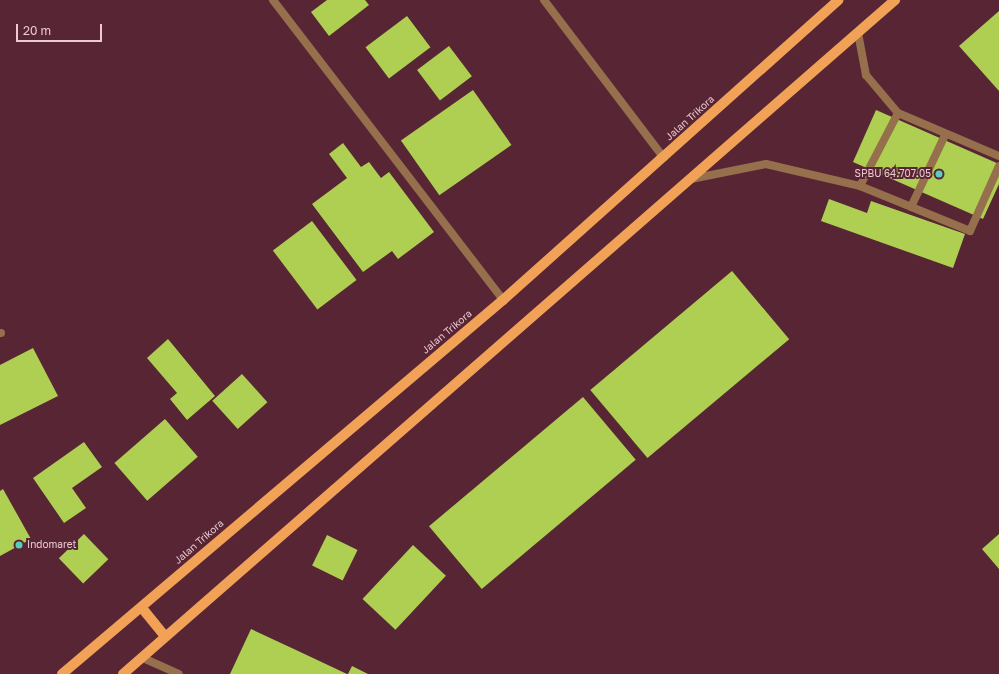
<!DOCTYPE html>
<style>
body{margin:0}
#map{position:relative;width:999px;height:674px;overflow:hidden;background:#582535;font-family:"Golos Text",sans-serif}
div>[style]{position:absolute}
.building>*{inset:0;background:#afcf52;transform-origin:0 0}
.lane>*{height:8px;margin:-4px;padding:0 4px;transform-origin:4px;border-radius:4px;background:#966f4c}
.street>*{height:8px;margin:-4px;padding:0 4px;transform-origin:4px;border-radius:4px;background:#966f4c}
.primary>*{height:10px;margin:-5px;padding:0 5px;transform-origin:5px;border-radius:5px;background:#f2a256}
.dots>*{width:11px;height:11px;translate:-50% -50%;box-sizing:border-box;border:2px solid #582535;border-radius:50%}
span{translate:-50% -50%;white-space:nowrap;text-align:center;line-height:1.15;-webkit-text-stroke:4px #582535;paint-order:stroke}
.street-label{font-size:10px;color:#ebcad1}
.poi-label{font-size:10px;color:#ebcad1}
.right{translate:-100% -50%;text-align:right}
.left{translate:0 -50%;text-align:left}
.scale{position:absolute;left:16px;top:24px;width:86px;height:18px;box-sizing:border-box;border:2px solid #ebcad1;border-top:0;padding-left:5px;font-size:12px;line-height:14px;white-space:nowrap;color:#ebcad1;-webkit-text-stroke:3px #582535;paint-order:stroke}
</style>
<div id="map">
<div class="building">
<i style="clip-path:polygon(327px 0,365px 0,369px 5px,329px 36px,311px 12px)"></i>
<i style="clip-path:polygon(999px 11px,999px 91px,959px 46px)"></i>
<i style="left:407px;top:16px;width:39px;height:52px;rotate:53deg"></i>
<i style="left:449px;top:46px;width:38px;height:40px;rotate:53deg"></i>
<i style="left:473px;top:90px;width:67px;height:88px;rotate:55deg"></i>
<i style="clip-path:polygon(876px 110px,999px 164px,999px 184px,983px 219px,853px 162px)"></i>
<i style="clip-path:polygon(343px 143px,361px 167px,369px 162px,381px 178px,389px 172px,434px 232px,398px 259px,392px 251px,363px 272px,312px 204px,347px 178px,329px 154px)"></i>
<i style="clip-path:polygon(829px 199px,867px 213px,871px 201px,965px 234px,953px 268px,821px 221px)"></i>
<i style="left:312px;top:221px;width:74px;height:49px;rotate:53deg"></i>
<i style="left:732px;top:271px;width:89px;height:185px;rotate:50deg"></i>
<i style="clip-path:polygon(168px 339px,215px 396px,187px 420px,170px 399px,177px 393px,147px 358px)"></i>
<i style="clip-path:polygon(33px 348px,58px 396px,0 425px,0 365px)"></i>
<i style="left:242px;top:374px;width:38px;height:40px;rotate:48deg"></i>
<i style="left:583px;top:397px;width:82px;height:201px;rotate:50deg"></i>
<i style="left:165px;top:419px;width:50px;height:67px;rotate:49deg"></i>
<i style="clip-path:polygon(84px 442px,102px 467px,72px 488px,86px 508px,64px 523px,33px 478px)"></i>
<i style="clip-path:polygon(3px 489px,31px 539px,0 556px,0 491px)"></i>
<i style="left:84px;top:534px;width:35px;height:35px;rotate:46deg"></i>
<i style="clip-path:polygon(999px 534px,999px 569px,982px 549px)"></i>
<i style="left:327px;top:535px;width:34px;height:34px;rotate:26deg"></i>
<i style="left:413px;top:545px;width:45px;height:74px;rotate:43deg"></i>
<i style="clip-path:polygon(251px 629px,296px 650px,347px 674px,230px 674px)"></i>
<i style="clip-path:polygon(352px 666px,368px 674px,348px 674px)"></i>
</div>
<div class="lane">
<i style="left:858px;top:33px;width:43px;rotate:79.2deg"></i>
<i style="left:866px;top:75px;width:50px;rotate:49.9deg"></i>
<i style="left:898px;top:113px;width:110px;rotate:23.1deg"></i>
<i style="left:691px;top:179px;width:76px;rotate:-11.3deg"></i>
<i style="left:766px;top:164px;width:97px;rotate:13.2deg"></i>
<i style="left:860px;top:186px;width:119px;rotate:22.2deg"></i>
<i style="left:970px;top:231px;width:71px;rotate:-66deg"></i>
<i style="left:860px;top:186px;width:82px;rotate:-62.5deg"></i>
<i style="left:911px;top:207px;width:80px;rotate:-64.7deg"></i>
<i style="left:0;top:333px;width:1px"></i>
</div>
<div class="street">
<i style="left:273px;top:0;width:378px;rotate:52.5deg"></i>
<i style="left:544px;top:0;width:198px;rotate:52.8deg"></i>
<i style="left:143px;top:658px;width:39px;rotate:24deg"></i>
</div>
<div class="primary">
<i style="left:142px;top:608px;width:36px;rotate:51deg"></i>
<i style="left:62px;top:674px;width:578px;rotate:-40.3deg"></i>
<i style="left:503px;top:300px;width:450px;rotate:-41.8deg"></i>
<i style="left:123px;top:674px;width:1025px;rotate:-41.12deg"></i>
</div>
<div class="dots">
<i style="left:939px;top:174px;background:#5acebd"></i>
<i style="left:19px;top:545px;background:#5acebd"></i>
</div>
<div class="street-label">
<span style="left:690px;top:118px;rotate:-42deg">Jalan Trikora</span>
<span style="left:447px;top:332px;rotate:-40deg">Jalan Trikora</span>
<span style="left:199px;top:542px;rotate:-41deg">Jalan Trikora</span>
</div>
<div class="poi-label">
<span class="right" style="left:931px;top:174px">SPBU 64.707.05</span>
<span class="left" style="left:27px;top:545px">Indomaret</span>
</div>
<div class="scale">20 m</div>
</div>
